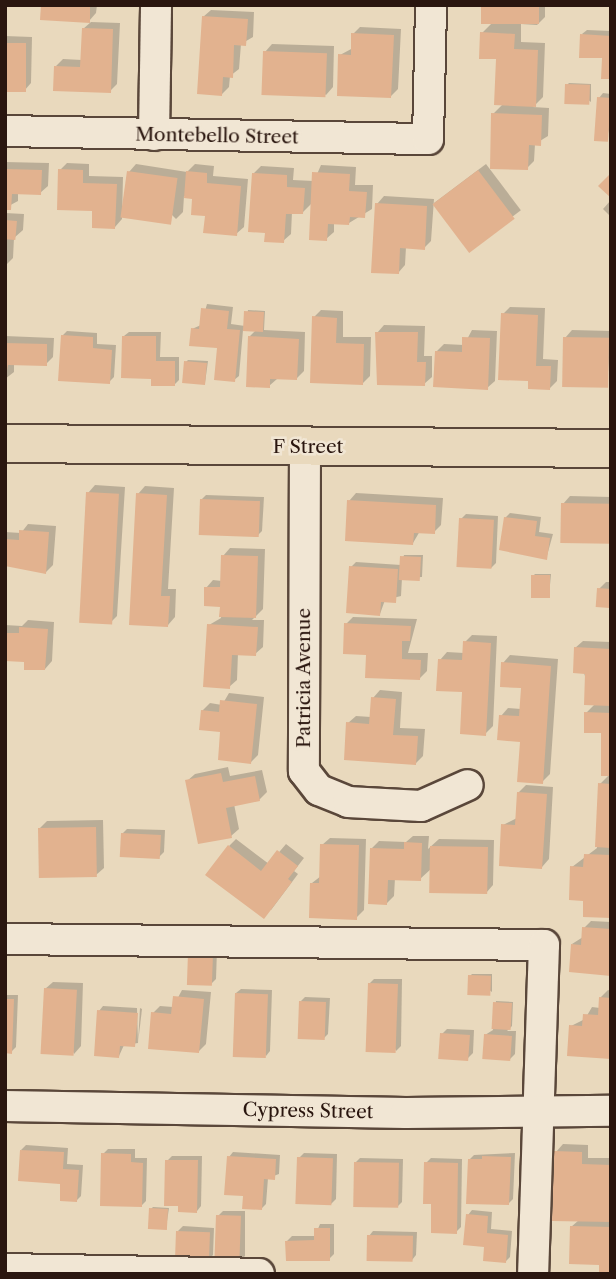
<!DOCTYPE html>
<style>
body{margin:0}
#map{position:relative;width:616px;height:1279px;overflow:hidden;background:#e9d9bd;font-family:"Libre Caslon Text",serif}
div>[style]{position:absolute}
.shadow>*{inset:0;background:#0003;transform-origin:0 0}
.building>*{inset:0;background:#e2b28f;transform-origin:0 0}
.roads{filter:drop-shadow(2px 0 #5a473a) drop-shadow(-2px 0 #5a473a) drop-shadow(0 2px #5a473a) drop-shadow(0 -2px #5a473a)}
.minor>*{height:30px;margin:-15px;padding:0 15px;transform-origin:15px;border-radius:15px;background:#f1e6d4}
.major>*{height:37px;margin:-18.5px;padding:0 18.5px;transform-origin:18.5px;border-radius:18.5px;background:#e9d9bd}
span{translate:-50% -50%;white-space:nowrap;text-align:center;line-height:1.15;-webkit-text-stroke:5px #f1e6d4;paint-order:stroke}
.street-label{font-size:19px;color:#2a160f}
.frame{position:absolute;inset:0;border:7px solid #2a160f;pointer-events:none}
</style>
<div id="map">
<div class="shadow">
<i style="clip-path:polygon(42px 5px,97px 5px,96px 13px,89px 21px)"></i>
<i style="clip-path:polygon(482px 5px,545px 5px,545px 17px,537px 25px,521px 24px,521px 42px,545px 43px,543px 97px,533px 107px,549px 108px,548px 136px,535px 144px,534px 161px,527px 168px,493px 114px,504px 103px,498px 58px,482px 33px,492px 23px)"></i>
<i style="clip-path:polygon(211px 10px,254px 12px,253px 37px,241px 44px,239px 69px,230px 76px,229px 87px,222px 94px,203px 17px)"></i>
<i style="clip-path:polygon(91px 22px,120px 23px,117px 84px,110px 91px,56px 66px,63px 59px,82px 60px,83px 29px)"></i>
<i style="clip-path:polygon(360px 27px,401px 29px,398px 89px,391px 96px,340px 55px,353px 48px,353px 34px)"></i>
<i style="clip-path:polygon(587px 30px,611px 31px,611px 78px,603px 57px,582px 34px)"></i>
<i style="clip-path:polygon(5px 36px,32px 37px,31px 83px,24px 91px,5px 90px)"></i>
<i style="clip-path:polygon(272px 44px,334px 46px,333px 87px,326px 95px,265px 52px)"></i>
<i style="clip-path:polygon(569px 83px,591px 84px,591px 102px,567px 85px)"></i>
<i style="clip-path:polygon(603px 93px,611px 94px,611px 140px,599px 98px)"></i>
<i style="clip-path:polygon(5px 162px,49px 163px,48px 186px,40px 193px,18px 192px,18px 201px,5px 208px)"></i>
<i style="clip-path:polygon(67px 163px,89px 164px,89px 176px,123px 177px,122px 219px,115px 227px,60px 170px)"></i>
<i style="clip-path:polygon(136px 164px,187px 172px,195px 164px,214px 166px,213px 176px,248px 179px,244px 227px,236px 234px,206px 214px,194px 197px,184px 196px,183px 212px,176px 219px,129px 172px)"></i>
<i style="left:486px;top:164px;width:58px;height:65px;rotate:53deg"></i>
<i style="clip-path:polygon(321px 165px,356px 167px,355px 185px,373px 185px,372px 209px,349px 223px,334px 222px,334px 232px,326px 239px,312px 203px,302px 213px,292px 212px,291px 234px,283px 241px,267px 231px,253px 174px,261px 166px,294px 168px,293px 180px,314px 181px)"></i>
<i style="clip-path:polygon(384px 196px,434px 199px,431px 241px,424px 248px,406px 247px,405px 265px,398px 273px,377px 204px)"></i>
<i style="clip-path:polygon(611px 200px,611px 217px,603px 209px)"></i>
<i style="clip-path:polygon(5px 213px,24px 214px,23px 230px,14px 238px,13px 258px,5px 266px)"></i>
<i style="clip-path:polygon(207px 304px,233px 307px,231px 324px,245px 326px,248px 310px,265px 311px,264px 330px,305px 332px,304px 371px,297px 378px,277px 379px,269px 386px,249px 337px,256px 330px,243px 330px,239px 376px,234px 380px,219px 347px,192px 329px,201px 325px)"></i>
<i style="clip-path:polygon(510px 307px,545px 308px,543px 359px,558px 360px,557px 381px,550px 388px,530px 380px,503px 314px)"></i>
<i style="clip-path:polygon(321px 310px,343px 311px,343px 337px,371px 337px,370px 376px,362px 384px,314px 317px)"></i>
<i style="clip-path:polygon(384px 325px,425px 326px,424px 356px,432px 356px,432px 377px,424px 384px,377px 333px)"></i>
<i style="clip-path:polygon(472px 330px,497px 331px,495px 381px,487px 388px,436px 352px,444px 344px,464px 345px)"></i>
<i style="clip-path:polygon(572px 330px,611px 331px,607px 386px,565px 338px)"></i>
<i style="clip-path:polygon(67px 331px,97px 333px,97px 344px,116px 345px,114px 377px,109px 382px,62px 336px)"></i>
<i style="clip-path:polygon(129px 332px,161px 332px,160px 357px,179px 357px,179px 380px,174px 385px,152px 377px,124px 336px)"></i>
<i style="clip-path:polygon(5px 336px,54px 338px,53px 357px,46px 364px,14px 363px,14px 372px,5px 379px)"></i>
<i style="clip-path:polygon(188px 360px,208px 361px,205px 383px,186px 362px)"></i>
<i style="clip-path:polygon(95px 485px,125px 487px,117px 616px,110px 623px,88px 493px)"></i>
<i style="clip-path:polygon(145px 486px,174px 488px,168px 589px,176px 589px,175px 617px,168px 625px,131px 623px,138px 494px)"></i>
<i style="clip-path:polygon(356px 493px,443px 498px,441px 525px,434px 532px,420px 531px,413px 543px,349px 501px)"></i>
<i style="clip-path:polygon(206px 495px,264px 497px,262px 531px,257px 536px,201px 500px)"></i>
<i style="clip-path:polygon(570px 496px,611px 497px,611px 543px,563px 504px)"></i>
<i style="clip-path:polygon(510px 513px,541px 517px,539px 532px,553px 534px,546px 559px,505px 518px)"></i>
<i style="clip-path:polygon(466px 514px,498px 516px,496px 563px,491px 568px,461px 519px)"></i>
<i style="clip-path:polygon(28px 524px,56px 526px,53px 565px,46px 572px,5px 565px,5px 532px,21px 533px)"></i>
<i style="clip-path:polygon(230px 548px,265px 549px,263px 609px,252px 620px,264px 620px,263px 647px,255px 654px,238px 653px,237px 680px,229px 687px,209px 625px,221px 618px,222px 605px,206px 588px,213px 580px,222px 581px,223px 556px)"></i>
<i style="clip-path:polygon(404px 555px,423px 555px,422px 577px,402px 578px,401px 596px,385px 600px,380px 614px,351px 567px,356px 562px,401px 565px)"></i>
<i style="clip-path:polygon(535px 574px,551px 574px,549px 596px,533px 576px)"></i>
<i style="clip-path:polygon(606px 582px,611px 582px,611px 606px,599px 589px)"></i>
<i style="clip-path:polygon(353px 617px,417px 619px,408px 653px,428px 653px,427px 671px,420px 678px,346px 624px)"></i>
<i style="clip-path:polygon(28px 620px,54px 622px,52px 661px,45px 669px,26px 661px,5px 660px,5px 625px,22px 626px)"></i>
<i style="clip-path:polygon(472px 635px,497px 636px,493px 726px,485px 734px,464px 690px,440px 660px,447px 652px,464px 653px,465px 642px)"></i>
<i style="clip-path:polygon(583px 641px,611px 642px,611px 916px,585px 899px,572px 867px,597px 848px,600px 784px,609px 775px,603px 732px,586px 713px,595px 704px,575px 648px)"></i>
<i style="clip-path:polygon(510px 655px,558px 659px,550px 774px,542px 782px,522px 740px,501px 716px,508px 708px,521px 709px,523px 687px,503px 663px)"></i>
<i style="clip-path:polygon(380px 690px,402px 692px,400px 728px,425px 729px,423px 756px,416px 763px,348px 723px,356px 716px,371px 717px,373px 698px)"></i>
<i style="clip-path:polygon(229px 693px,264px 697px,258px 755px,251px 762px,202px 711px,210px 703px,222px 705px)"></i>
<i style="clip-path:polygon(228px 767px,230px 776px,262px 770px,267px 792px,259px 800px,234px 804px,239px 829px,231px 836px,187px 781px,195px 774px)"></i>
<i style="clip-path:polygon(526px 785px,553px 787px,549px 859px,542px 867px,503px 825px,517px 818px,518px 793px)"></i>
<i style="clip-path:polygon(103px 820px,104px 868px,96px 875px,39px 829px,47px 821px)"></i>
<i style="clip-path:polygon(127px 829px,165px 830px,164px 852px,159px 857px,122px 834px)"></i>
<i style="clip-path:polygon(413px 836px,429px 836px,428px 849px,439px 839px,494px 840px,493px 885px,486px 893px,431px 869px,420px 879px,395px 878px,394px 896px,387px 903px,372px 848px,379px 841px,406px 842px)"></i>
<i style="clip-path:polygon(330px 838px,366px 839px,364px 910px,356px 918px,312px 883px,321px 876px,322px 845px)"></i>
<i style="clip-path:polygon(236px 839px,269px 864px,286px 844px,304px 858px,294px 871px,298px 874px,271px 910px,229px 846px)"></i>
<i style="clip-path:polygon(591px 921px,611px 922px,611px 974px,572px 944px,583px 937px,584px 928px)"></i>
<i style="clip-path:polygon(217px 950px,216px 979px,211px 984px,188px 983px)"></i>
<i style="clip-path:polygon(472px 974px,492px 974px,492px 992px,470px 976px)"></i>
<i style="clip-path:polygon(374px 979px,402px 979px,401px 1046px,396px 1051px,369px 984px)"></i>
<i style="clip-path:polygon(53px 982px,83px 983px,81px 1046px,74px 1054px,45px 989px)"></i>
<i style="clip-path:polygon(241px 989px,272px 990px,270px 1051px,266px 1056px,236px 993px)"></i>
<i style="clip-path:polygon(182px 990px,211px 992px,206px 1044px,199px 1051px,153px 1013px,160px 1006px,173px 1007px)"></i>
<i style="clip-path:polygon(608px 990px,611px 991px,611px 1057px,571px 1026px,585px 1019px,592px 1007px,600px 1008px,600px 998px)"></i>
<i style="clip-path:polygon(5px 995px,18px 995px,16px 1047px,11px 1052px,5px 1052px)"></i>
<i style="clip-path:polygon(305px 997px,330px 998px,328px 1034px,324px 1038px,300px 1002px)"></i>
<i style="clip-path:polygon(496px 1001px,513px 1002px,512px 1026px,507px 1031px,516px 1031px,515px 1054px,510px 1059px,485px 1035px,493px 1030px)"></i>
<i style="clip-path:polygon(103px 1006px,137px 1008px,138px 1043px,124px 1045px,119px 1056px,99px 1011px)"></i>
<i style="clip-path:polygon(140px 1008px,142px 1009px,138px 1043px)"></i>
<i style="clip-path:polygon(447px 1029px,474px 1030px,473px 1053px,468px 1058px,442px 1034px)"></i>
<i style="clip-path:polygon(563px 1144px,588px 1145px,588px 1158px,611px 1158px,611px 1274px,571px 1227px,579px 1220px,556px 1152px)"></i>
<i style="clip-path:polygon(26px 1145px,68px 1148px,67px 1164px,83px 1165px,81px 1196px,77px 1200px,62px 1182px,21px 1150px)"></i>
<i style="clip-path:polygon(108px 1149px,135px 1149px,135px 1158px,147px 1158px,146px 1201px,141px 1206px,103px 1154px)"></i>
<i style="clip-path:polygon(233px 1152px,280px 1155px,279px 1174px,268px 1178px,266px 1204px,261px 1209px,244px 1194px,229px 1157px)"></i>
<i style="clip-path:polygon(304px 1153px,337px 1154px,336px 1199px,331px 1204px,299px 1158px)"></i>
<i style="clip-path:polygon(515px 1153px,513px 1199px,508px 1204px,469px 1160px,474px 1155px)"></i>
<i style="clip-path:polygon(172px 1156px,202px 1156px,201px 1206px,197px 1211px,167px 1161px)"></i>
<i style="clip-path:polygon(360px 1158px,403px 1159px,402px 1202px,397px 1207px,355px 1163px)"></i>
<i style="clip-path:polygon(431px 1158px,462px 1159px,461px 1227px,456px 1232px,433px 1203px,426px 1163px)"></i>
<i style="clip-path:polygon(153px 1207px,169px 1208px,166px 1228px,151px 1209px)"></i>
<i style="clip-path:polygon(472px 1210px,492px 1212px,491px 1229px,512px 1231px,510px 1257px,505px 1262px,486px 1246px,468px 1215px)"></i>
<i style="clip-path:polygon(223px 1211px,245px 1211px,245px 1256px,240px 1261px,218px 1216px)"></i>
<i style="clip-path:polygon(320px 1224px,334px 1224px,334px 1254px,329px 1259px,287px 1241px,292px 1236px,315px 1236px)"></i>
<i style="clip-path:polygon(183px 1226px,214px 1228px,213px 1255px,209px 1259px,178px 1231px)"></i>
<i style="clip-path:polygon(373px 1231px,417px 1232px,416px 1255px,412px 1260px,369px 1236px)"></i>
</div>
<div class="building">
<i style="clip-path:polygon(41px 5px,90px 5px,90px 23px,40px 20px)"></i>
<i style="left:481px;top:5px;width:58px;height:19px"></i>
<i style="clip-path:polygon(202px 16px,248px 19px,246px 46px,234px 45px,233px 78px,223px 77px,222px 96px,197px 94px)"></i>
<i style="clip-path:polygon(82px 28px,113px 29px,111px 93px,53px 91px,54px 66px,80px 67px)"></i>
<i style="clip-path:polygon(480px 32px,515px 34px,514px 49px,538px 50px,536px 107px,494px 105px,496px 59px,479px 59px)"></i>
<i style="clip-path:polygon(351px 33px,394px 35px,391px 98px,337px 96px,338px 54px,351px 55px)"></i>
<i style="clip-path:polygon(580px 34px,611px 36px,611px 79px,601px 79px,602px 58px,579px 58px)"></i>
<i style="left:5px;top:43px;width:21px;height:49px"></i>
<i style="left:263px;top:51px;width:64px;height:44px;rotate:2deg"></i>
<i style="left:565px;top:84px;width:25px;height:20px;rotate:2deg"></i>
<i style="left:597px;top:97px;width:14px;height:44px;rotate:4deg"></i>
<i style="clip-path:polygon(491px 113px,542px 115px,541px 146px,529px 145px,528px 170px,490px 169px)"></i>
<i style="clip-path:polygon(5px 169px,42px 170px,41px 195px,12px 194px,11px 210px,5px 210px)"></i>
<i style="clip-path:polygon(58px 169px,83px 170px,83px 183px,117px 184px,115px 229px,92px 228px,92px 211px,57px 210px)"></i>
<i style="left:478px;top:170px;width:61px;height:57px;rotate:53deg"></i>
<i style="left:127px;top:171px;width:51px;height:47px;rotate:8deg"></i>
<i style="clip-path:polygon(186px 171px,207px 173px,207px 183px,241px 186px,237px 236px,203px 233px,205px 216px,191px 215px,192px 199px,184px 198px)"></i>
<i style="clip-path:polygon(312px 172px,350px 174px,349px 191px,367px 192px,365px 218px,350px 217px,349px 225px,328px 224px,327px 241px,309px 240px)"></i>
<i style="clip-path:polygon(252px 173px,287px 175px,287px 187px,305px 188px,303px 214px,286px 214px,284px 243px,264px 242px,265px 233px,248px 232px)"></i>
<i style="clip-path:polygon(611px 173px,611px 198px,598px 186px)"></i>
<i style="clip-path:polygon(375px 203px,427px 206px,425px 250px,400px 248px,399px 274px,371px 273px)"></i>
<i style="left:5px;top:220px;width:12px;height:19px;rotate:5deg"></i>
<i style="clip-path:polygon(201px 308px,229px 311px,227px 329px,240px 330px,235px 382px,214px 380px,217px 348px,189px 346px,191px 328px,199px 329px)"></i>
<i style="left:244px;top:311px;width:20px;height:20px;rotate:3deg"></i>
<i style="clip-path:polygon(501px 313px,538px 315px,536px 366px,551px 366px,550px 390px,528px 389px,528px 381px,498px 380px)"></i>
<i style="clip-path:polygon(312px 316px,337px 318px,336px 343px,364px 344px,363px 385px,310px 383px)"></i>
<i style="clip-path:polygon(375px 332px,418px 332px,417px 362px,426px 362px,425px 386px,377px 385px)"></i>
<i style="clip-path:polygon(61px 335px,93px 337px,93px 348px,112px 350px,110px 384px,58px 381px)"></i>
<i style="clip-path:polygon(122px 336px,156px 336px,156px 361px,175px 361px,175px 386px,151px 386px,151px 379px,121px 378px)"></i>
<i style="clip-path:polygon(248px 336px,299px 339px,297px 380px,270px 379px,270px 388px,246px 387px)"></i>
<i style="clip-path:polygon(462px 337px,490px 338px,488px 390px,433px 387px,435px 351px,462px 352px)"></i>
<i style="left:563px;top:337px;width:46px;height:50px;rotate:1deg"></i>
<i style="clip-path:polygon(5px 343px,47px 344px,47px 366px,8px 365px,5px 381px)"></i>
<i style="left:184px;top:361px;width:23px;height:22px;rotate:5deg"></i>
<i style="left:86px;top:492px;width:33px;height:131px;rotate:3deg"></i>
<i style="clip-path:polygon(136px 493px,167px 495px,161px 596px,170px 596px,168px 627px,129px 625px)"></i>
<i style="left:200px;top:499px;width:60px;height:36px;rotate:2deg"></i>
<i style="clip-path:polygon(347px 500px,436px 505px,435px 534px,414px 533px,413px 545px,345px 541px)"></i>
<i style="left:561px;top:503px;width:50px;height:40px;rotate:1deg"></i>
<i style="clip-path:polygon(504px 517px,537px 521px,535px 536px,550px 538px,547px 560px,499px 550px)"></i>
<i style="left:459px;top:518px;width:35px;height:49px;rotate:3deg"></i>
<i style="clip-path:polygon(19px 530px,49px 532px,46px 574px,5px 566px,5px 539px,19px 540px)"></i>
<i style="clip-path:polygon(221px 555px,258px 556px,256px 618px,219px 617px,220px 607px,204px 606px,204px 587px,220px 587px)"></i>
<i style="left:400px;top:556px;width:21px;height:24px;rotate:3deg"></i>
<i style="clip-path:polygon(349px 566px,398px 569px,396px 603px,381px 602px,380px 616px,346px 613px)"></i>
<i style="left:531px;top:575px;width:19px;height:23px"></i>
<i style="left:597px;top:588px;width:14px;height:19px;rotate:4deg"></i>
<i style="clip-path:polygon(344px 623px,411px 626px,410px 641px,402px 641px,402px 659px,421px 660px,420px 680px,365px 678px,366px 655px,343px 654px)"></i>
<i style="clip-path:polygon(207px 624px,258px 627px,256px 656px,232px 655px,230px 689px,203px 687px)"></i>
<i style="clip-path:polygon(19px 627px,48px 629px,45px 670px,24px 670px,24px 662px,5px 661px,5px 633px,19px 633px)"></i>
<i style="clip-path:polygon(463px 641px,491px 643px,486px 736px,460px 734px,462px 692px,436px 691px,438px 659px,462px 660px)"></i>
<i style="clip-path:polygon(574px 647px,611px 649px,611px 706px,584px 705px,585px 674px,573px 673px)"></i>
<i style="clip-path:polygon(501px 662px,551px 666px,543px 784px,517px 782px,520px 742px,497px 740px,499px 715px,519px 716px,521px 688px,500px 687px)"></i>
<i style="clip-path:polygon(371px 697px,396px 699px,393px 735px,418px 736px,416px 765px,344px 760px,346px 722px,369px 724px)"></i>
<i style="clip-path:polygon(220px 700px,257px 704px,251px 764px,218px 760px,220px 732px,199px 730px,201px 710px,219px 712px)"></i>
<i style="clip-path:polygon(584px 712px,611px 713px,611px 776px,601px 776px,601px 733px,584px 733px)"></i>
<i style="clip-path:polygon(221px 773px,223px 782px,255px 776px,260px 801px,226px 808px,232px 838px,198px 844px,185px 780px)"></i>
<i style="clip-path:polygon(598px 783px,611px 784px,611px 848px,595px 847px)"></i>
<i style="clip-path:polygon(517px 792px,547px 794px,542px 869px,499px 866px,501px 824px,515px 825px)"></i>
<i style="left:96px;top:827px;width:50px;height:58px;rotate:89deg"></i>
<i style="left:121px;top:833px;width:40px;height:24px;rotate:3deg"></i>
<i style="clip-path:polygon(404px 842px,422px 843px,421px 881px,388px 880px,387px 905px,368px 904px,370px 848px,404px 849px)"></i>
<i style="clip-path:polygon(320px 844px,359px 845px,357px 920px,309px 918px,310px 883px,319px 883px)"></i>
<i style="clip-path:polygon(228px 845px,261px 871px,277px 850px,298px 866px,288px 879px,292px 882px,264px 919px,205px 875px)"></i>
<i style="left:430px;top:846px;width:58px;height:47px;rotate:1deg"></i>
<i style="clip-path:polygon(584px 854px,611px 855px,611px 918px,583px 917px,583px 901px,569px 900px,570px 866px,583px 867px)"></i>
<i style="clip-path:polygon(582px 927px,611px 929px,611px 976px,569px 972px,571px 944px,581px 945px)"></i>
<i style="left:188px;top:953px;width:25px;height:32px;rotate:2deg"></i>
<i style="left:468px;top:975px;width:23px;height:20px;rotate:2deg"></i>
<i style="left:368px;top:983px;width:30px;height:69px;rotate:2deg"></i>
<i style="left:44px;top:988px;width:33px;height:66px;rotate:3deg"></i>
<i style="left:235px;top:993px;width:33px;height:64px;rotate:2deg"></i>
<i style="clip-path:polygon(173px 996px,204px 999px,199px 1053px,148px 1049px,151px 1012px,171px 1014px)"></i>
<i style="clip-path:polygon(599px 997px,611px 998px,611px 1059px,567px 1056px,569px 1025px,582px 1026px,583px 1014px,598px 1015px)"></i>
<i style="clip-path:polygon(5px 999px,14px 999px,12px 1054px,5px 1053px)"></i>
<i style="left:299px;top:1001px;width:27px;height:38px;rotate:2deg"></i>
<i style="left:493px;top:1002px;width:19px;height:27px;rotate:3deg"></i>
<i style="clip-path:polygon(97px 1010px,138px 1013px,135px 1047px,120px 1046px,119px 1058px,94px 1056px)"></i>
<i style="left:440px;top:1033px;width:30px;height:26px;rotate:4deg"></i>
<i style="left:484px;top:1034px;width:28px;height:25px;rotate:4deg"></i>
<i style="clip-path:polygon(20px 1150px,64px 1152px,63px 1169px,79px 1170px,77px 1202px,60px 1201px,60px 1184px,18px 1181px)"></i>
<i style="clip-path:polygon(554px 1151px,582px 1152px,582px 1164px,611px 1165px,611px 1222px,552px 1221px)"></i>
<i style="clip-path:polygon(101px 1153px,131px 1154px,131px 1162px,143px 1163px,142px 1207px,100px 1206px)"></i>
<i style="clip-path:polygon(227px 1156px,276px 1159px,275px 1180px,264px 1179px,262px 1210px,242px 1209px,243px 1196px,224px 1195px)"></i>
<i style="clip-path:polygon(482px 1156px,511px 1157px,509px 1205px,466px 1204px,468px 1159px,482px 1159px)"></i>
<i style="left:297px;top:1157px;width:36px;height:47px;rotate:2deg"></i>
<i style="clip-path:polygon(165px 1160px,198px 1160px,197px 1213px,178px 1212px,178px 1206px,164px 1206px)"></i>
<i style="left:354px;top:1162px;width:45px;height:45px;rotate:1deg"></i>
<i style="clip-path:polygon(424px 1162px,458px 1163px,457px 1234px,431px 1233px,431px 1204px,423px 1204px)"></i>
<i style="left:149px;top:1208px;width:19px;height:21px;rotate:3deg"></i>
<i style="clip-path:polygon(466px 1214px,488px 1216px,487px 1233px,508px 1235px,506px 1263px,483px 1261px,484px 1247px,463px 1245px)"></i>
<i style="left:216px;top:1215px;width:25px;height:47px;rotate:2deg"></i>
<i style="clip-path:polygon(570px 1226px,611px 1227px,611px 1274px,599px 1274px,599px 1265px,569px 1264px)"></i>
<i style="clip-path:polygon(314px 1228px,330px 1228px,330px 1261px,286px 1261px,285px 1241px,314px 1240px)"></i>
<i style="left:176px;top:1231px;width:34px;height:29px;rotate:2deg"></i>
<i style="left:367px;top:1235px;width:46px;height:26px;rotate:1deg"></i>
</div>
<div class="roads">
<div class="minor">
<i style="left:5px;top:131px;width:423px;rotate:1.1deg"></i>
<i style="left:428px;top:139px;width:134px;rotate:-88.7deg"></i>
<i style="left:154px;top:135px;width:130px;rotate:-89.1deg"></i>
<i style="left:305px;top:447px;width:324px;rotate:90.2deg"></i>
<i style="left:304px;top:771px;width:24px;rotate:52deg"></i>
<i style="left:319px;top:790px;width:31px;rotate:22deg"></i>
<i style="left:348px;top:802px;width:73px;rotate:3.1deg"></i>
<i style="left:421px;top:806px;width:51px;rotate:-24.1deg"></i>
<i style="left:5px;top:939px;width:539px;rotate:0.64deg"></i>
<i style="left:544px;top:945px;width:329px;rotate:91.9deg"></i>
<i style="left:5px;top:1106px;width:401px;rotate:1deg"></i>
<i style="left:406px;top:1113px;width:205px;rotate:-0.6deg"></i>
<i style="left:5px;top:1269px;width:254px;rotate:1.1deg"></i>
</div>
<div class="major">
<i style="left:5px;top:443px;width:606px;rotate:0.47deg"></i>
</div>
</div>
<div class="street-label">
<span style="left:217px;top:136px;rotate:1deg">Montebello Street</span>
<span style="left:308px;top:447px">F Street</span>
<span style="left:304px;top:678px;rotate:-90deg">Patricia Avenue</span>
<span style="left:308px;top:1111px;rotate:1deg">Cypress Street</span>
</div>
<div class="frame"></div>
</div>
